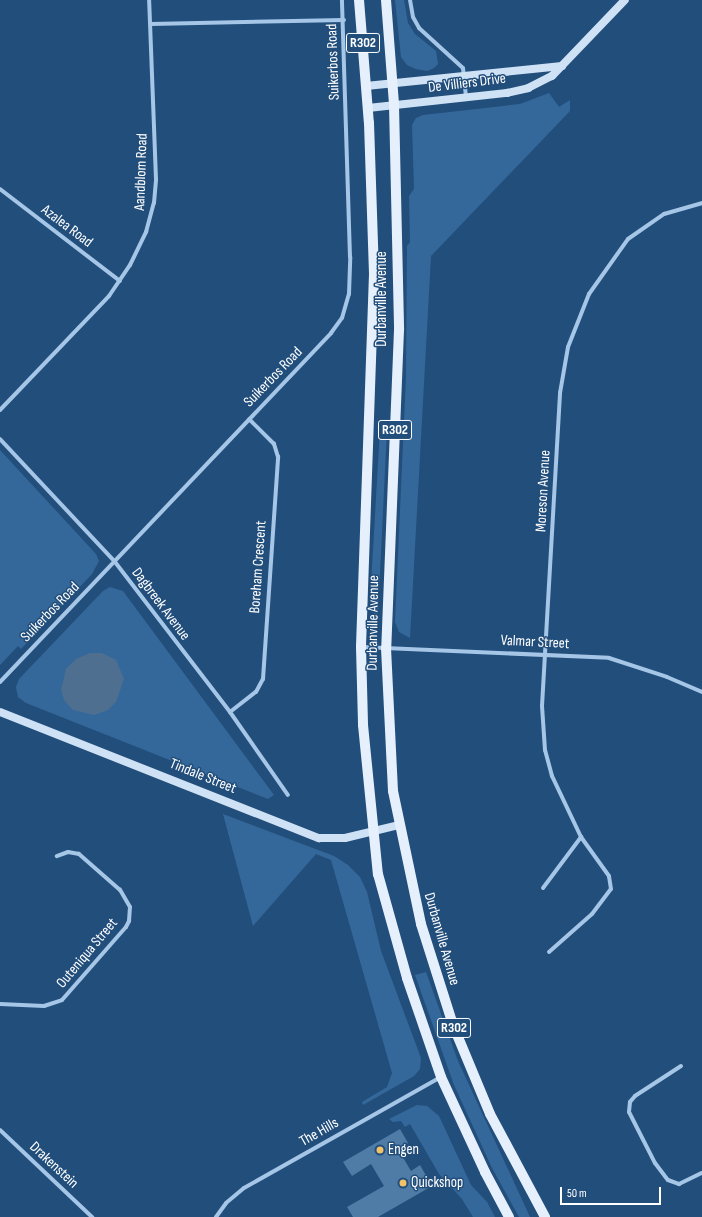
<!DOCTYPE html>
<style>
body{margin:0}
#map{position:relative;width:702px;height:1217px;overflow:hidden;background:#224e7c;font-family:"Sofia Sans Condensed",sans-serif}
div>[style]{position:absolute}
.green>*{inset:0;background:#35689a}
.water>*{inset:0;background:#4e6f90}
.building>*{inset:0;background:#4f7ba7}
.street>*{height:4px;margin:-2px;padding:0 2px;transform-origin:2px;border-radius:2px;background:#a5c6e6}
.secondary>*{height:8px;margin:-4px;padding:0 4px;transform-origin:4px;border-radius:4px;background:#cfe1f5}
.primary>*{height:10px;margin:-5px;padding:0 5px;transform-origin:5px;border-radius:5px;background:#e6f0fd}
.dots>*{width:11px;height:11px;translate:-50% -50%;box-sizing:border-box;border:2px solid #224e7c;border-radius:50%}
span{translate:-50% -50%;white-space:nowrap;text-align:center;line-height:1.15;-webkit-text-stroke:3px #224e7c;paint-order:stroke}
.shield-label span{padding:1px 3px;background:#224e7c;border:1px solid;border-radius:3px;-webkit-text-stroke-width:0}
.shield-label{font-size:14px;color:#fff;font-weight:700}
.street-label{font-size:15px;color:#fff}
.poi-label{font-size:15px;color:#fff}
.left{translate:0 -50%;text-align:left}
.scale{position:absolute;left:560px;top:1187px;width:101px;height:18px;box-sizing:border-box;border:2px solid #fff;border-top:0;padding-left:5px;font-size:12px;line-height:14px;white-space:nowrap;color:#fff;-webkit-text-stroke:3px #224e7c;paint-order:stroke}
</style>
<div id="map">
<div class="green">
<i style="clip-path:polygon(395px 0,404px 0,408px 23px,415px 34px,436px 51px,438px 64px,434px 68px,427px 71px,416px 69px,407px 65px,401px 57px)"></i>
<i style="clip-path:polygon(549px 93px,559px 107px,570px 100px,570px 111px,431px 256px,410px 638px,399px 632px,395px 622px,406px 377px,407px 246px,410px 242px,409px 196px,414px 189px,412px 125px,416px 118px,423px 115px,520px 104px)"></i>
<i style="clip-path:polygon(380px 428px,387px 429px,378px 614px,374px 614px,371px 585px)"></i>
<i style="clip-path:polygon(0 450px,96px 554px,99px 561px,92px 574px,21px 649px,18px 646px,0 665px)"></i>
<i style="clip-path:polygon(110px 587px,123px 591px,274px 795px,268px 799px,26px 703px,18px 697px,16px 687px,19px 679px,103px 591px)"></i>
<i style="clip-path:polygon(223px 814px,334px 856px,348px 865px,360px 877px,367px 892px,381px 951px,421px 1058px,420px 1069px,414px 1076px,363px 1105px,362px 1102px,387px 1087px,392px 1073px,331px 860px,316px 854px,253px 926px)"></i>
<i style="clip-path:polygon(426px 972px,458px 1061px,530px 1217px,519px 1217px,492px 1168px,454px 1085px,415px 975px)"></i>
<i style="clip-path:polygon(417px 1105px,427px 1106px,439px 1116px,471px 1185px,487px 1202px,495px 1217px,473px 1217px,462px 1199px,439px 1174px,410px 1124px,405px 1127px,401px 1121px,393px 1122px,389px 1119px)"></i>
</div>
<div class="water">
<i style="clip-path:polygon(90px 653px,102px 653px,116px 660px,124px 679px,116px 702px,108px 710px,94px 715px,73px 710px,64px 700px,61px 690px,66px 669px,76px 659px)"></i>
</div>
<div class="building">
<i style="clip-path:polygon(400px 1129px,408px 1143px,398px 1149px,411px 1171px,420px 1165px,432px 1186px,378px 1217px,353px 1217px,347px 1207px,384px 1186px,371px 1164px,352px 1176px,343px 1162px)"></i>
</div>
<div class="street">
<i style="left:410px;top:0;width:17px;rotate:80deg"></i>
<i style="left:413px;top:17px;width:13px;rotate:61deg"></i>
<i style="left:419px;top:28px;width:59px;rotate:42.3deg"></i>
<i style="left:463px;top:68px;width:30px;rotate:84deg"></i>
<i style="left:151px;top:24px;width:193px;rotate:-1.2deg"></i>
<i style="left:0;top:189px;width:151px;rotate:37.5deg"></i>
<i style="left:0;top:410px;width:158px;rotate:-46.3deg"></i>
<i style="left:109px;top:296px;width:37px;rotate:-56deg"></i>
<i style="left:130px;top:265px;width:37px;rotate:-64deg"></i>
<i style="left:146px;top:232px;width:30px;rotate:-75deg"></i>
<i style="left:154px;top:203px;width:24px;rotate:-85deg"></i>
<i style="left:156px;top:179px;width:179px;rotate:-92.2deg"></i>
<i style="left:0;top:439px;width:168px;rotate:46.9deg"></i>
<i style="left:115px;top:562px;width:189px;rotate:52.5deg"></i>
<i style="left:230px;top:712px;width:101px;rotate:55.1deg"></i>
<i style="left:362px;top:647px;width:247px;rotate:2.5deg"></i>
<i style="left:609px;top:658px;width:61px;rotate:18.1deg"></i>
<i style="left:667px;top:677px;width:38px;rotate:23deg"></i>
<i style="left:0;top:682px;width:481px;rotate:-46.5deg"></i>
<i style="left:331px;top:333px;width:19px;rotate:-54deg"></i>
<i style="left:342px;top:318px;width:25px;rotate:-74deg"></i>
<i style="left:349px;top:294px;width:37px;rotate:-88deg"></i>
<i style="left:350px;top:257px;width:257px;rotate:-91.8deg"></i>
<i style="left:230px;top:712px;width:33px;rotate:-38deg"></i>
<i style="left:256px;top:692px;width:15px;rotate:-62deg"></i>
<i style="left:263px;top:679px;width:223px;rotate:-86.1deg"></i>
<i style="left:278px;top:457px;width:14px;rotate:-107deg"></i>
<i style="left:274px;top:444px;width:35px;rotate:-135deg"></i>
<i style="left:543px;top:888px;width:64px;rotate:-53.3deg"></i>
<i style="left:581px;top:837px;width:68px;rotate:-115.4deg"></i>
<i style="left:552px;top:776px;width:27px;rotate:-105deg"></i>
<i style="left:545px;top:750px;width:44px;rotate:-93.9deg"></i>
<i style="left:542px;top:706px;width:314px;rotate:-86.7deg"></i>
<i style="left:560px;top:393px;width:47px;rotate:-80.1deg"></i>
<i style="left:568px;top:347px;width:57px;rotate:-68.4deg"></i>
<i style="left:589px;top:294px;width:67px;rotate:-54.7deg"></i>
<i style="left:628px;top:239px;width:44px;rotate:-34.8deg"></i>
<i style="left:664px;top:214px;width:40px;rotate:-16deg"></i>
<i style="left:549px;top:952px;width:57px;rotate:-41.5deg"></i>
<i style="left:592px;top:914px;width:31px;rotate:-53deg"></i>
<i style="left:611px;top:889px;width:13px;rotate:-99deg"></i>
<i style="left:609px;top:876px;width:48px;rotate:-125.7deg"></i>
<i style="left:0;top:1004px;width:44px;rotate:2.6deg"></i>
<i style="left:44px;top:1006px;width:19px;rotate:-18deg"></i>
<i style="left:62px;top:1000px;width:97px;rotate:-48.8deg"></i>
<i style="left:126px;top:927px;width:7px;rotate:-63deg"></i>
<i style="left:129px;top:921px;width:14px;rotate:-86deg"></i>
<i style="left:130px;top:907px;width:20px;rotate:-120deg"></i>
<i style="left:120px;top:890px;width:55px;rotate:-138.7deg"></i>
<i style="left:79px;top:854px;width:11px;rotate:-170deg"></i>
<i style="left:68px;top:852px;width:12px;rotate:160deg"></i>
<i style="left:681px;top:1066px;width:55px;rotate:146.9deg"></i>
<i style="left:635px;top:1096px;width:8px;rotate:130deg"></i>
<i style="left:630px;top:1102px;width:10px;rotate:96deg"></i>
<i style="left:629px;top:1112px;width:57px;rotate:63deg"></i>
<i style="left:655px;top:1163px;width:21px;rotate:53deg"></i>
<i style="left:668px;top:1180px;width:12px;rotate:20deg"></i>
<i style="left:679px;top:1184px;width:25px;rotate:-26deg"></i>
<i style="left:0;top:1130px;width:127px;rotate:43.4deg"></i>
<i style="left:216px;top:1217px;width:17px;rotate:-54deg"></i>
<i style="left:226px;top:1203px;width:23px;rotate:-40deg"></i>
<i style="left:244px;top:1188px;width:226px;rotate:-29.4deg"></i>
</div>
<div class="secondary">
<i style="left:366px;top:86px;width:197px;rotate:-5.8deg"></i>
<i style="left:368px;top:108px;width:140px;rotate:-6.2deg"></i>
<i style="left:507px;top:93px;width:22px;rotate:-13deg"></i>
<i style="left:528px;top:88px;width:27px;rotate:-27deg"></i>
<i style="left:552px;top:76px;width:105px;rotate:-46.2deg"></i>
<i style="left:0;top:712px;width:343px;rotate:21.6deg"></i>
<i style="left:319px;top:838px;width:26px"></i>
<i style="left:345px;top:838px;width:56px;rotate:-13.5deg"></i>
</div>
<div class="primary">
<i style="left:359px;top:0;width:123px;rotate:85.4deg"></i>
<i style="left:369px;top:123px;width:151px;rotate:88.1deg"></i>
<i style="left:374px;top:274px;width:373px;rotate:92deg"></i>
<i style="left:361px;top:647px;width:78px;rotate:88.5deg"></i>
<i style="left:363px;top:725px;width:150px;rotate:84.3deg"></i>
<i style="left:378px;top:874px;width:108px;rotate:74.4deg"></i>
<i style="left:407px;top:978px;width:105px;rotate:71deg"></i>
<i style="left:441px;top:1077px;width:105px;rotate:65.1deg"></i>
<i style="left:485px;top:1172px;width:51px;rotate:61.9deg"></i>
<i style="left:386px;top:0;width:105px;rotate:85.6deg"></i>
<i style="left:394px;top:105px;width:225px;rotate:88.7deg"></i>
<i style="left:399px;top:330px;width:318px;rotate:92.3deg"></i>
<i style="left:386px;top:648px;width:143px;rotate:87.2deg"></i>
<i style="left:393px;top:791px;width:136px;rotate:78.1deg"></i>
<i style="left:421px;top:924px;width:106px;rotate:72.4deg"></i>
<i style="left:453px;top:1025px;width:96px;rotate:67.4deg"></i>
<i style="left:490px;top:1114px;width:117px;rotate:61.9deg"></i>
</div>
<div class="dots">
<i style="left:380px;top:1150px;background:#f1c267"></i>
<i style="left:403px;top:1183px;background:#f1c267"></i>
</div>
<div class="shield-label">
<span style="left:363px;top:43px">R302</span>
<span style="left:395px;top:430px">R302</span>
<span style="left:454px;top:1028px">R302</span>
</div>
<div class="street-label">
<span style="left:333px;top:62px;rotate:-92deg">Suikerbos Road</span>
<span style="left:467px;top:83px;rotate:-7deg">De Villiers Drive</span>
<span style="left:141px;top:172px;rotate:-88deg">Aandblom Road</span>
<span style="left:67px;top:226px;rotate:37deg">Azalea Road</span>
<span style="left:382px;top:299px;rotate:-90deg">Durbanville Avenue</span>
<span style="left:273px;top:377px;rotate:-46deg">Suikerbos Road</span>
<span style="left:543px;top:491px;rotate:-87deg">Moreson Avenue</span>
<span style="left:258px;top:567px;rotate:-86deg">Boreham Crescent</span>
<span style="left:161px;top:604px;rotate:53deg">Dagbreek Avenue</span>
<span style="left:50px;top:612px;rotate:-46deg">Suikerbos Road</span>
<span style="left:373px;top:623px;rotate:-89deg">Durbanville Avenue</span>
<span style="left:535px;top:642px;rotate:3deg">Valmar Street</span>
<span style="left:203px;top:776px;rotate:22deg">Tindale Street</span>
<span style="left:442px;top:939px;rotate:74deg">Durbanville Avenue</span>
<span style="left:87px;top:953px;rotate:-50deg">Outeniqua Street</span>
<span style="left:319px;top:1132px;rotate:-30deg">The Hills</span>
<span style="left:54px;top:1165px;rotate:43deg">Drakenstein</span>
</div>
<div class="poi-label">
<span class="left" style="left:388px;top:1150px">Engen</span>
<span class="left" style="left:411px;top:1183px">Quickshop</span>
</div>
<div class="scale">50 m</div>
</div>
